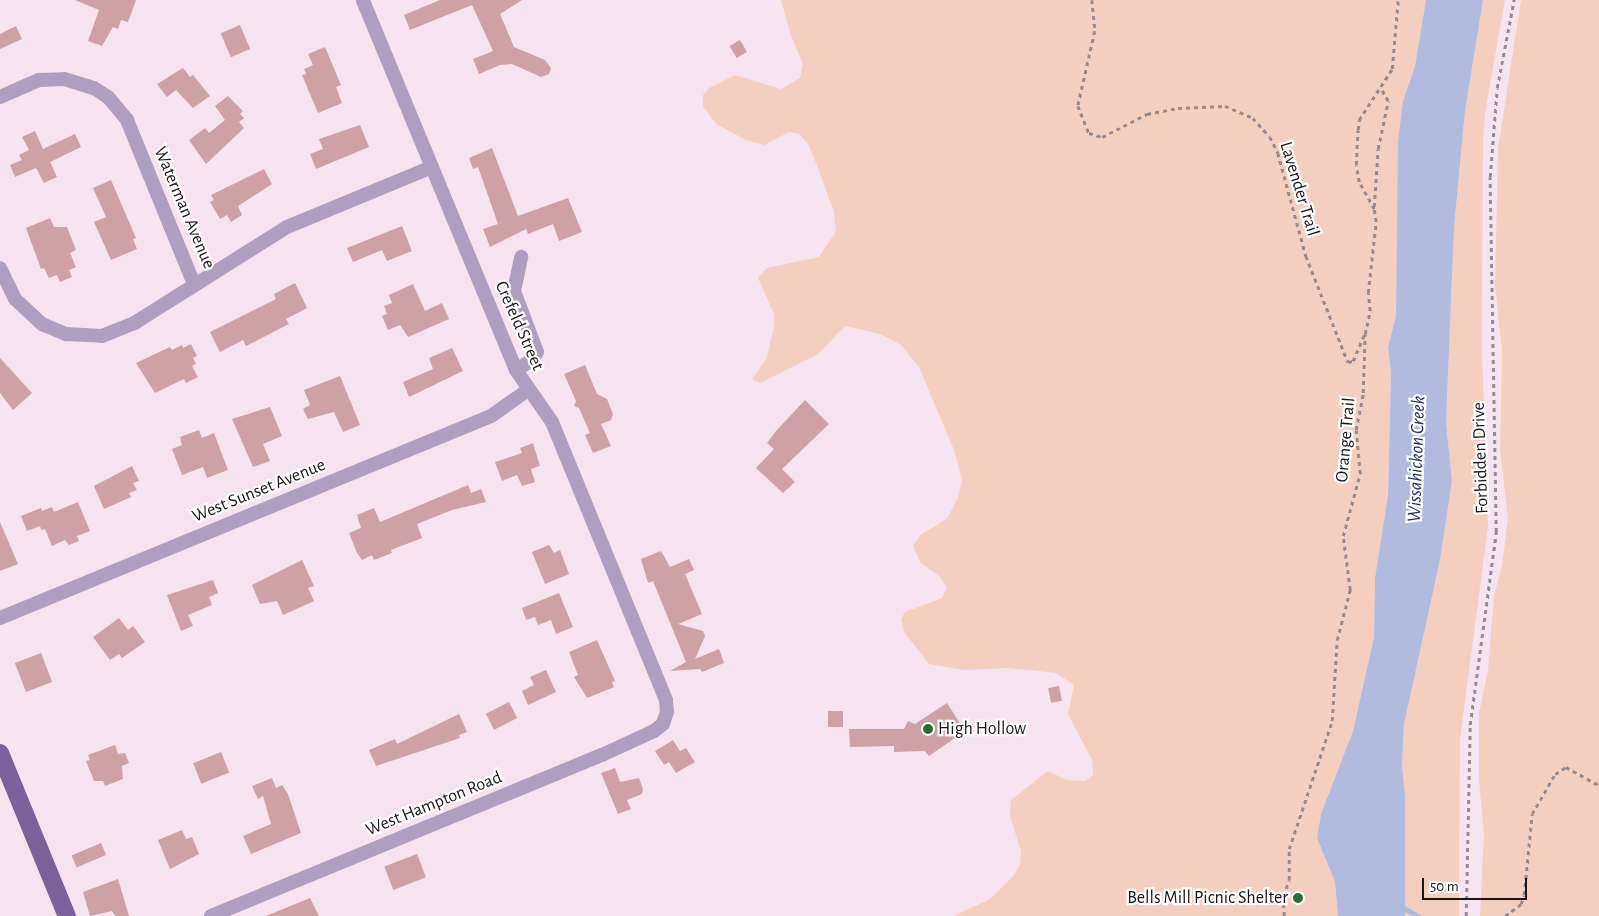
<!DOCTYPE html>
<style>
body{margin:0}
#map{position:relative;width:1599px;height:916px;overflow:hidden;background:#f7e3f0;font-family:"Alegreya Sans",sans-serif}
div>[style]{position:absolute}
.green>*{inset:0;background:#f4cfbf}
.water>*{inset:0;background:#b0bbdf}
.stream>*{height:4.5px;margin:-2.25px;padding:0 2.25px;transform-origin:2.25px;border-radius:2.25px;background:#b0bbdf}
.building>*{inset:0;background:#cda1a5;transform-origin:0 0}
.path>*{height:2.5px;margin-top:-1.25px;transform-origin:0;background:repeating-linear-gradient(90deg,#978992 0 4px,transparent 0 8px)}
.minor>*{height:14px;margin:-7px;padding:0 7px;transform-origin:7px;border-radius:7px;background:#ae9fc0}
.major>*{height:18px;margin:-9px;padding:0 9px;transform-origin:9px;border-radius:9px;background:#7c609b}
.dots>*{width:14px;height:14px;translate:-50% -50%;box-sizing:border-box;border:2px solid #fff;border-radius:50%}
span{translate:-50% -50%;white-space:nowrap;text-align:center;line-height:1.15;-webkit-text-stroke:4.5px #fff;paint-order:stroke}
.street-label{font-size:18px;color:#1a1317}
.poi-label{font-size:18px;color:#1a1317}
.left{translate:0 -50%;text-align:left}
.right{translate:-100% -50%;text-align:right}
.water-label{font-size:19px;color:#232c59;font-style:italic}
.scale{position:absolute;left:1422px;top:878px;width:105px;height:22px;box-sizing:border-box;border:2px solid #1a1317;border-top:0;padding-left:6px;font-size:15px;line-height:18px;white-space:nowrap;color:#1a1317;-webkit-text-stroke:4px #fff;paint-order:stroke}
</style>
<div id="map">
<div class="green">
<i style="clip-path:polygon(781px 0,1426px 0,1415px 66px,1403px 101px,1396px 316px,1388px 347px,1391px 374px,1388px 495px,1375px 578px,1374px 637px,1353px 731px,1321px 814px,1317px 838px,1335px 882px,1338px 916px,954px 916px,990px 899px,1014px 875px,1020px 864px,1021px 851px,1010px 816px,1011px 800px,1048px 771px,1067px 780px,1085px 781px,1093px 775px,1092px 760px,1068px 714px,1074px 685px,1056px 673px,1008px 668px,964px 670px,929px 664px,904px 632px,901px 619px,905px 612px,942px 598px,947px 587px,940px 577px,920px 562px,913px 546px,920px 535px,947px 519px,958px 497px,962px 480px,954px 450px,919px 367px,901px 345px,880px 334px,845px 326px,818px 354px,760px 383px,752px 379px,767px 358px,774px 326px,774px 314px,758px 278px,767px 268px,819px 257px,836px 231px,834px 212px,818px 168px,808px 144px,799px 134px,789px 132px,764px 145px,746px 140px,716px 124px,703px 106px,703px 95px,709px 88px,735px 75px,781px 89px,800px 78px,803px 64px,790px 33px)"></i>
<i style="clip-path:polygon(1483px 0,1505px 0,1485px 113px,1483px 143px,1482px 350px,1488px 527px,1460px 739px,1459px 916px,1405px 916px,1405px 794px,1402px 766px,1404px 724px,1440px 560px,1452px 481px,1446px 423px,1454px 228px,1465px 111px)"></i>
<i style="clip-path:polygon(1521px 0,1599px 0,1599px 916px,1480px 916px,1484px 834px,1479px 780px,1479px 713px,1488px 670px,1494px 595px,1502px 566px,1508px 519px,1500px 450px,1502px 352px,1495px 285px,1498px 149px)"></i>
</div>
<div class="water">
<i style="clip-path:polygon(1426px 0,1483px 0,1465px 111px,1454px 228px,1446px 423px,1452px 481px,1440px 560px,1404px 724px,1402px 766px,1405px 794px,1405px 916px,1338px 916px,1335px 882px,1317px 838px,1321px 814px,1353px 731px,1374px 637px,1375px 578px,1388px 495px,1391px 374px,1388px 347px,1396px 316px,1398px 142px,1403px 101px,1415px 66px)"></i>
</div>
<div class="stream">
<i style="left:1402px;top:907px;width:18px;rotate:29deg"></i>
</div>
<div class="building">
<i style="clip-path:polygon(75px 0,136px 0,128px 22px,121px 20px,118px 29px,113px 27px,102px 46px,88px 41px,99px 10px)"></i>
<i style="clip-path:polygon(440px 0,522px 0,500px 14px,514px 47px,545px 60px,551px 68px,549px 74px,541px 77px,512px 64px,500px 65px,479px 74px,473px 59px,493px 51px,472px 5px,410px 30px,404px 15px)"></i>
<i style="left:240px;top:25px;width:26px;height:21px;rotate:67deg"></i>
<i style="clip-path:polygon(16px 26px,22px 39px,0 49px,0 34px)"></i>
<i style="left:740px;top:40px;width:14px;height:12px;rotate:60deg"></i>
<i style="clip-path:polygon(325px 47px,341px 85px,336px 87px,342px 103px,318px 113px,302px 75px,306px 74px,304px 69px,313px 65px,308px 54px)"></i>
<i style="clip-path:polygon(183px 68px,190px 77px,193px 75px,210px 96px,193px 108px,176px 90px,167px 97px,157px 84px)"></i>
<i style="clip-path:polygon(228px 96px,243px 111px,240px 114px,244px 118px,239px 122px,244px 128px,206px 164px,189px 140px,205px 128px,209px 133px,225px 120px,215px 106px)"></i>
<i style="clip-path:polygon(360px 125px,369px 147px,316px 169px,310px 154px,323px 149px,319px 139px)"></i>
<i style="clip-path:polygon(35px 131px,43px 149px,75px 134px,81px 147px,50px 162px,57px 177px,44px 183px,36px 168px,15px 177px,10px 165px,22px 160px,19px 155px,29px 150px,22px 137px)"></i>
<i style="clip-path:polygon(492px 148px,518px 216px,568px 198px,582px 232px,559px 241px,553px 224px,528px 234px,526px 229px,490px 247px,483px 229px,498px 224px,478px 167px,473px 169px,469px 158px)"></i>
<i style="clip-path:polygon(264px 169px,272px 184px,238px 206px,242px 215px,231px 222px,227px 215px,220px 219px,210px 202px,214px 200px,211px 195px)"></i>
<i style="clip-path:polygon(111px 180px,136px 238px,133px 239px,137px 249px,111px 260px,94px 222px,106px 217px,93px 188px)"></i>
<i style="clip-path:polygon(50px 218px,54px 227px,67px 227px,76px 250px,70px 253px,76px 267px,69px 270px,72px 277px,60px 282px,57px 275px,49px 278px,44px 268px,41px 269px,26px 228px)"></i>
<i style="clip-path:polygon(402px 226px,412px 251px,387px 261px,382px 250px,353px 262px,347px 248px)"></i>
<i style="clip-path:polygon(295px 283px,307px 308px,286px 319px,289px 324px,246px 346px,243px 340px,220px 352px,210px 332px,276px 299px,274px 294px)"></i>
<i style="clip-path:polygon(413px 284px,425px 311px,442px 303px,449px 319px,408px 337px,400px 325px,388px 330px,382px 316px,387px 314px,384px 306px,392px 303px,389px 295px)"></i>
<i style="clip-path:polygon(191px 344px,197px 356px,193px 358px,196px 364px,192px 366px,198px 377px,186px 383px,184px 379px,155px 393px,136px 363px,170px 347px,172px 350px,182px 345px,183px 348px)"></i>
<i style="clip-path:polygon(452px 348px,463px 371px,409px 397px,403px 382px,433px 369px,429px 358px)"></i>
<i style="clip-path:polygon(0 358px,32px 393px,13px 410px,0 393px)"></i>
<i style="clip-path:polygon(585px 365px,597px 394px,607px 399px,613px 414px,611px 420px,601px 424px,611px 446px,593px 453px,585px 435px,590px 433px,579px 408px,574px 406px,576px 401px,564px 374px)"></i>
<i style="clip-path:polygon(340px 376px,360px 425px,343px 432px,334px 412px,308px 419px,303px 409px,310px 405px,304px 390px)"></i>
<i style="clip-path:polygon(805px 400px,829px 424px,782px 469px,795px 482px,783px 493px,756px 468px,774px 449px,767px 443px,776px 431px)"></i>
<i style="clip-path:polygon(270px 407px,282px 436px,263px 444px,270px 461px,253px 467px,232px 419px)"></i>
<i style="clip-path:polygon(199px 430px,202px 438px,214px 433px,228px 470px,207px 478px,203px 467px,182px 475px,172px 449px,182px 445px,180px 437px)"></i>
<i style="clip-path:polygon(533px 443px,540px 466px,531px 469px,535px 482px,522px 486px,517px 475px,502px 481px,495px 462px,522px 453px,520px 448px)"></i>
<i style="clip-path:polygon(132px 466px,139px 481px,133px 483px,137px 490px,129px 493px,131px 497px,104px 509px,94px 486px)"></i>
<i style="clip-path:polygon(468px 485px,471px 493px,481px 489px,486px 502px,452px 510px,417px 524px,422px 538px,391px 550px,392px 553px,374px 560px,372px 555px,362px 560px,357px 553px,349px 533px,361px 528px,357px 515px,374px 508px,380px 522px)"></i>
<i style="clip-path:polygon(78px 502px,90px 531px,77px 536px,79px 541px,69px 545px,65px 540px,52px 546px,45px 529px,41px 530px,40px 526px,27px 531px,21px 516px,41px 508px,42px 511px,52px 507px,54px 512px)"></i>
<i style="clip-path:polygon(0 522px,18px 564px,0 571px)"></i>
<i style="clip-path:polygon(549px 545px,554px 553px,560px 550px,569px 574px,545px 584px,532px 552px)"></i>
<i style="clip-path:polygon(661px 551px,670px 567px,689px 559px,694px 570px,685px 574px,702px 614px,678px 624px,703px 631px,705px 636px,695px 659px,719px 649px,724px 663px,702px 672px,700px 669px,670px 671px,686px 662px,653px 581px,648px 583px,641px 559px)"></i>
<i style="clip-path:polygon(302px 560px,314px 586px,308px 588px,314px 601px,283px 615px,277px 601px,260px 604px,252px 585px)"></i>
<i style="clip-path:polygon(213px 580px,218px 593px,209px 597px,212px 605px,188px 615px,193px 626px,181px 631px,167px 595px)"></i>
<i style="clip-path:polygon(559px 593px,573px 627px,556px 634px,551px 620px,538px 625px,535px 617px,526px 620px,522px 608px)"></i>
<i style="clip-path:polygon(119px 618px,128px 630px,133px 626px,145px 642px,122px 658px,119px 654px,110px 660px,93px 637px)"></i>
<i style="clip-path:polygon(597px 640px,615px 681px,612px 682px,614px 687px,587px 698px,574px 677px,578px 675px,569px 652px)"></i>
<i style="left:41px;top:653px;width:31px;height:28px;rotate:69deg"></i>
<i style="clip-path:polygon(546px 670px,556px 692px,528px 705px,522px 691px,534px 685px,530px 677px)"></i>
<i style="left:1059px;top:686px;width:15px;height:11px;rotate:79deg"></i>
<i style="left:509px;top:702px;width:18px;height:26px;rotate:63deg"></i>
<i style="clip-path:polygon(947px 703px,965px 731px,929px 756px,925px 751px,894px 752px,894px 746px,850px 747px,849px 729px,904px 729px,908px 721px,915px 724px)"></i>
<i style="left:843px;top:711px;width:16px;height:15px;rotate:90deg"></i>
<i style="clip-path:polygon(459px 714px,467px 732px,459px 735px,460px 738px,376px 766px,369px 750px,395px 739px,397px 744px)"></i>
<i style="clip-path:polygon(673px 740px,680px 751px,686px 748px,695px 762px,676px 773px,669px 762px,664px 765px,655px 751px)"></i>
<i style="clip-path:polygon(115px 745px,118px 754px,125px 753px,129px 763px,122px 766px,123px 779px,105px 786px,103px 781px,94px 781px,86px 761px,90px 760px,88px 755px)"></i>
<i style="left:221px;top:752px;width:22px;height:30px;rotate:68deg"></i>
<i style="clip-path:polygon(615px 768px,620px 782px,639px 778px,643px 789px,642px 794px,627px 800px,631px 809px,618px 814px,601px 773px)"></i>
<i style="clip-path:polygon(272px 778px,276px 788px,282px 785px,288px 794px,301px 833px,251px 854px,243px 836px,271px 824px,263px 796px,258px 799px,252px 786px)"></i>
<i style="clip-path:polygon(182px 830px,186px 839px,192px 837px,199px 854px,170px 869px,158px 840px)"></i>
<i style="left:101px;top:843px;width:13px;height:32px;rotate:67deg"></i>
<i style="left:417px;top:854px;width:25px;height:35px;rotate:69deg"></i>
<i style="clip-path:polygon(118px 879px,129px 916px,115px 916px,112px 911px,90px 916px,83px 892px)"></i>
<i style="clip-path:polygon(310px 898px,319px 916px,266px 916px)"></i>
</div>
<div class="path">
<i style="left:1092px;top:0;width:31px;rotate:84deg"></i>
<i style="left:1095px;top:31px;width:77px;rotate:102.8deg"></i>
<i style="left:1078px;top:106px;width:29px;rotate:68deg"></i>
<i style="left:1089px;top:133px;width:14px;rotate:17deg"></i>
<i style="left:1102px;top:137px;width:51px;rotate:-27.1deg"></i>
<i style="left:1147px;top:114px;width:32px;rotate:-11deg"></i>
<i style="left:1178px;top:108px;width:47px;rotate:-2.4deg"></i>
<i style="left:1225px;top:106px;width:30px;rotate:23deg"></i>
<i style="left:1253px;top:118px;width:25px;rotate:48deg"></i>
<i style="left:1270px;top:137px;width:18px;rotate:63deg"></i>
<i style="left:1278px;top:153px;width:107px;rotate:74.8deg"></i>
<i style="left:1306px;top:256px;width:114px;rotate:68.4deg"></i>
<i style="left:1348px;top:362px;width:5px;rotate:-11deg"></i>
<i style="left:1353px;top:361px;width:28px;rotate:-67deg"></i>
<i style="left:1374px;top:207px;width:58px;rotate:-86.1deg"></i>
<i style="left:1378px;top:149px;width:49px;rotate:-78.2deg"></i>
<i style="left:1388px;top:101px;width:14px;rotate:-120deg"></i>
<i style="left:1284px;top:916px;width:20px;rotate:-93deg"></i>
<i style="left:1283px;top:896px;width:17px;rotate:-69deg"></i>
<i style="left:1289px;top:880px;width:31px;rotate:-90deg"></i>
<i style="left:1289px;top:849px;width:135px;rotate:-71.4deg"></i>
<i style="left:1332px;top:721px;width:81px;rotate:-86.5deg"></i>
<i style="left:1337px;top:640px;width:52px;rotate:-75.4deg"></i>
<i style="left:1350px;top:590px;width:54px;rotate:-97.4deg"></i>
<i style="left:1343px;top:536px;width:64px;rotate:-74.7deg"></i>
<i style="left:1360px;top:474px;width:44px;rotate:-95.2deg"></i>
<i style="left:1356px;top:430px;width:38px;rotate:-79deg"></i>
<i style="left:1363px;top:393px;width:59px;rotate:-88.1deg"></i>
<i style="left:1365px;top:334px;width:24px;rotate:-78deg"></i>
<i style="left:1370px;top:311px;width:18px;rotate:-96deg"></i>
<i style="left:1368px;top:293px;width:71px;rotate:-83.6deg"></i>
<i style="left:1376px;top:222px;width:13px;rotate:-99deg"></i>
<i style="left:1374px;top:209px;width:31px;rotate:-119deg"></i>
<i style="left:1359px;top:182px;width:17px;rotate:-100deg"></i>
<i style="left:1356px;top:165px;width:35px;rotate:-87deg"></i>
<i style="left:1358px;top:130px;width:10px;rotate:-84deg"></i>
<i style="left:1359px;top:120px;width:61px;rotate:-57.1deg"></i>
<i style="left:1392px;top:69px;width:69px;rotate:-85deg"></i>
<i style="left:1466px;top:916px;width:191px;rotate:-88.8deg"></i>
<i style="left:1470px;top:725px;width:195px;rotate:-82.3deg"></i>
<i style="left:1496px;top:532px;width:355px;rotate:-91deg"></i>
<i style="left:1490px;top:177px;width:89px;rotate:-85.5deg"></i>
<i style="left:1497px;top:88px;width:90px;rotate:-79.1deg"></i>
<i style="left:1505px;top:916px;width:20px;rotate:-37deg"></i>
<i style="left:1521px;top:904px;width:9px;rotate:-72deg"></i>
<i style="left:1524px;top:895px;width:81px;rotate:-84.4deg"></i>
<i style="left:1532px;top:814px;width:46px;rotate:-60.1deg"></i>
<i style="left:1555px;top:774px;width:13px;rotate:-32deg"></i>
<i style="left:1566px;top:767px;width:38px;rotate:29deg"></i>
</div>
<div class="minor">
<i style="left:0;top:97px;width:43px;rotate:-23.6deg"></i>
<i style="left:39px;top:80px;width:25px;rotate:-2deg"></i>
<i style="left:64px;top:79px;width:31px;rotate:17deg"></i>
<i style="left:94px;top:88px;width:17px;rotate:33deg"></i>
<i style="left:108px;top:97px;width:30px;rotate:50deg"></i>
<i style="left:127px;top:120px;width:177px;rotate:67.8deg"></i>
<i style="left:0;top:268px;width:34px;rotate:64deg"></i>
<i style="left:15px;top:299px;width:37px;rotate:43deg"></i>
<i style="left:42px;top:324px;width:26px;rotate:23deg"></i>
<i style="left:66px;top:334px;width:36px;rotate:3deg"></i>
<i style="left:102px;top:336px;width:37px;rotate:-22deg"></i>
<i style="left:136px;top:322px;width:178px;rotate:-32.2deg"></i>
<i style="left:287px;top:227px;width:157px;rotate:-22.5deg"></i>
<i style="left:516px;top:370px;width:19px;rotate:-32deg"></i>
<i style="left:532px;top:360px;width:9px;rotate:-58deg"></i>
<i style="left:537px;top:352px;width:65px;rotate:-110.7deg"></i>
<i style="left:514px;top:291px;width:35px;rotate:-78deg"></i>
<i style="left:0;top:618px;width:531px;rotate:-22.36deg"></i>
<i style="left:491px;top:416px;width:45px;rotate:-35.1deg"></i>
<i style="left:211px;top:916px;width:423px;rotate:-22.4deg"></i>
<i style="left:602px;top:755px;width:57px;rotate:-24.8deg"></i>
<i style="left:654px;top:731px;width:11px;rotate:-38deg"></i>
<i style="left:663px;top:724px;width:13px;rotate:-72deg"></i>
<i style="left:667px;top:712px;width:12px;rotate:-95deg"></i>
<i style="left:666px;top:700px;width:300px;rotate:-112.3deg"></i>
<i style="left:552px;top:422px;width:63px;rotate:-124.7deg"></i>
<i style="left:516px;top:370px;width:400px;rotate:-112.5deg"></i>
</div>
<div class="major">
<i style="left:0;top:753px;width:176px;rotate:67.7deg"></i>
</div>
<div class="dots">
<i style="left:928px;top:729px;background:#2a6a33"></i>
<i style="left:1298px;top:898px;background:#2a6a33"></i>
</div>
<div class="street-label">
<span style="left:1299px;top:189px;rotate:73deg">Lavender Trail</span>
<span style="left:184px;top:208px;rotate:67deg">Waterman Avenue</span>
<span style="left:519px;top:326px;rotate:66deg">Crefeld Street</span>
<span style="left:1346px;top:440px;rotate:-85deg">Orange Trail</span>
<span style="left:1481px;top:458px;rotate:-92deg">Forbidden Drive</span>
<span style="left:259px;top:491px;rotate:-22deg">West Sunset Avenue</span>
<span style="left:434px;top:804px;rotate:-22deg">West Hampton Road</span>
</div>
<div class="poi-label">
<span class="left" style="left:938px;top:729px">High Hollow</span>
<span class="right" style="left:1288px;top:898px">Bells Mill Picnic Shelter</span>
</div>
<div class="water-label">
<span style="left:1417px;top:459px;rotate:-88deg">Wissahickon Creek</span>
</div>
<div class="scale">50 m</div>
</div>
